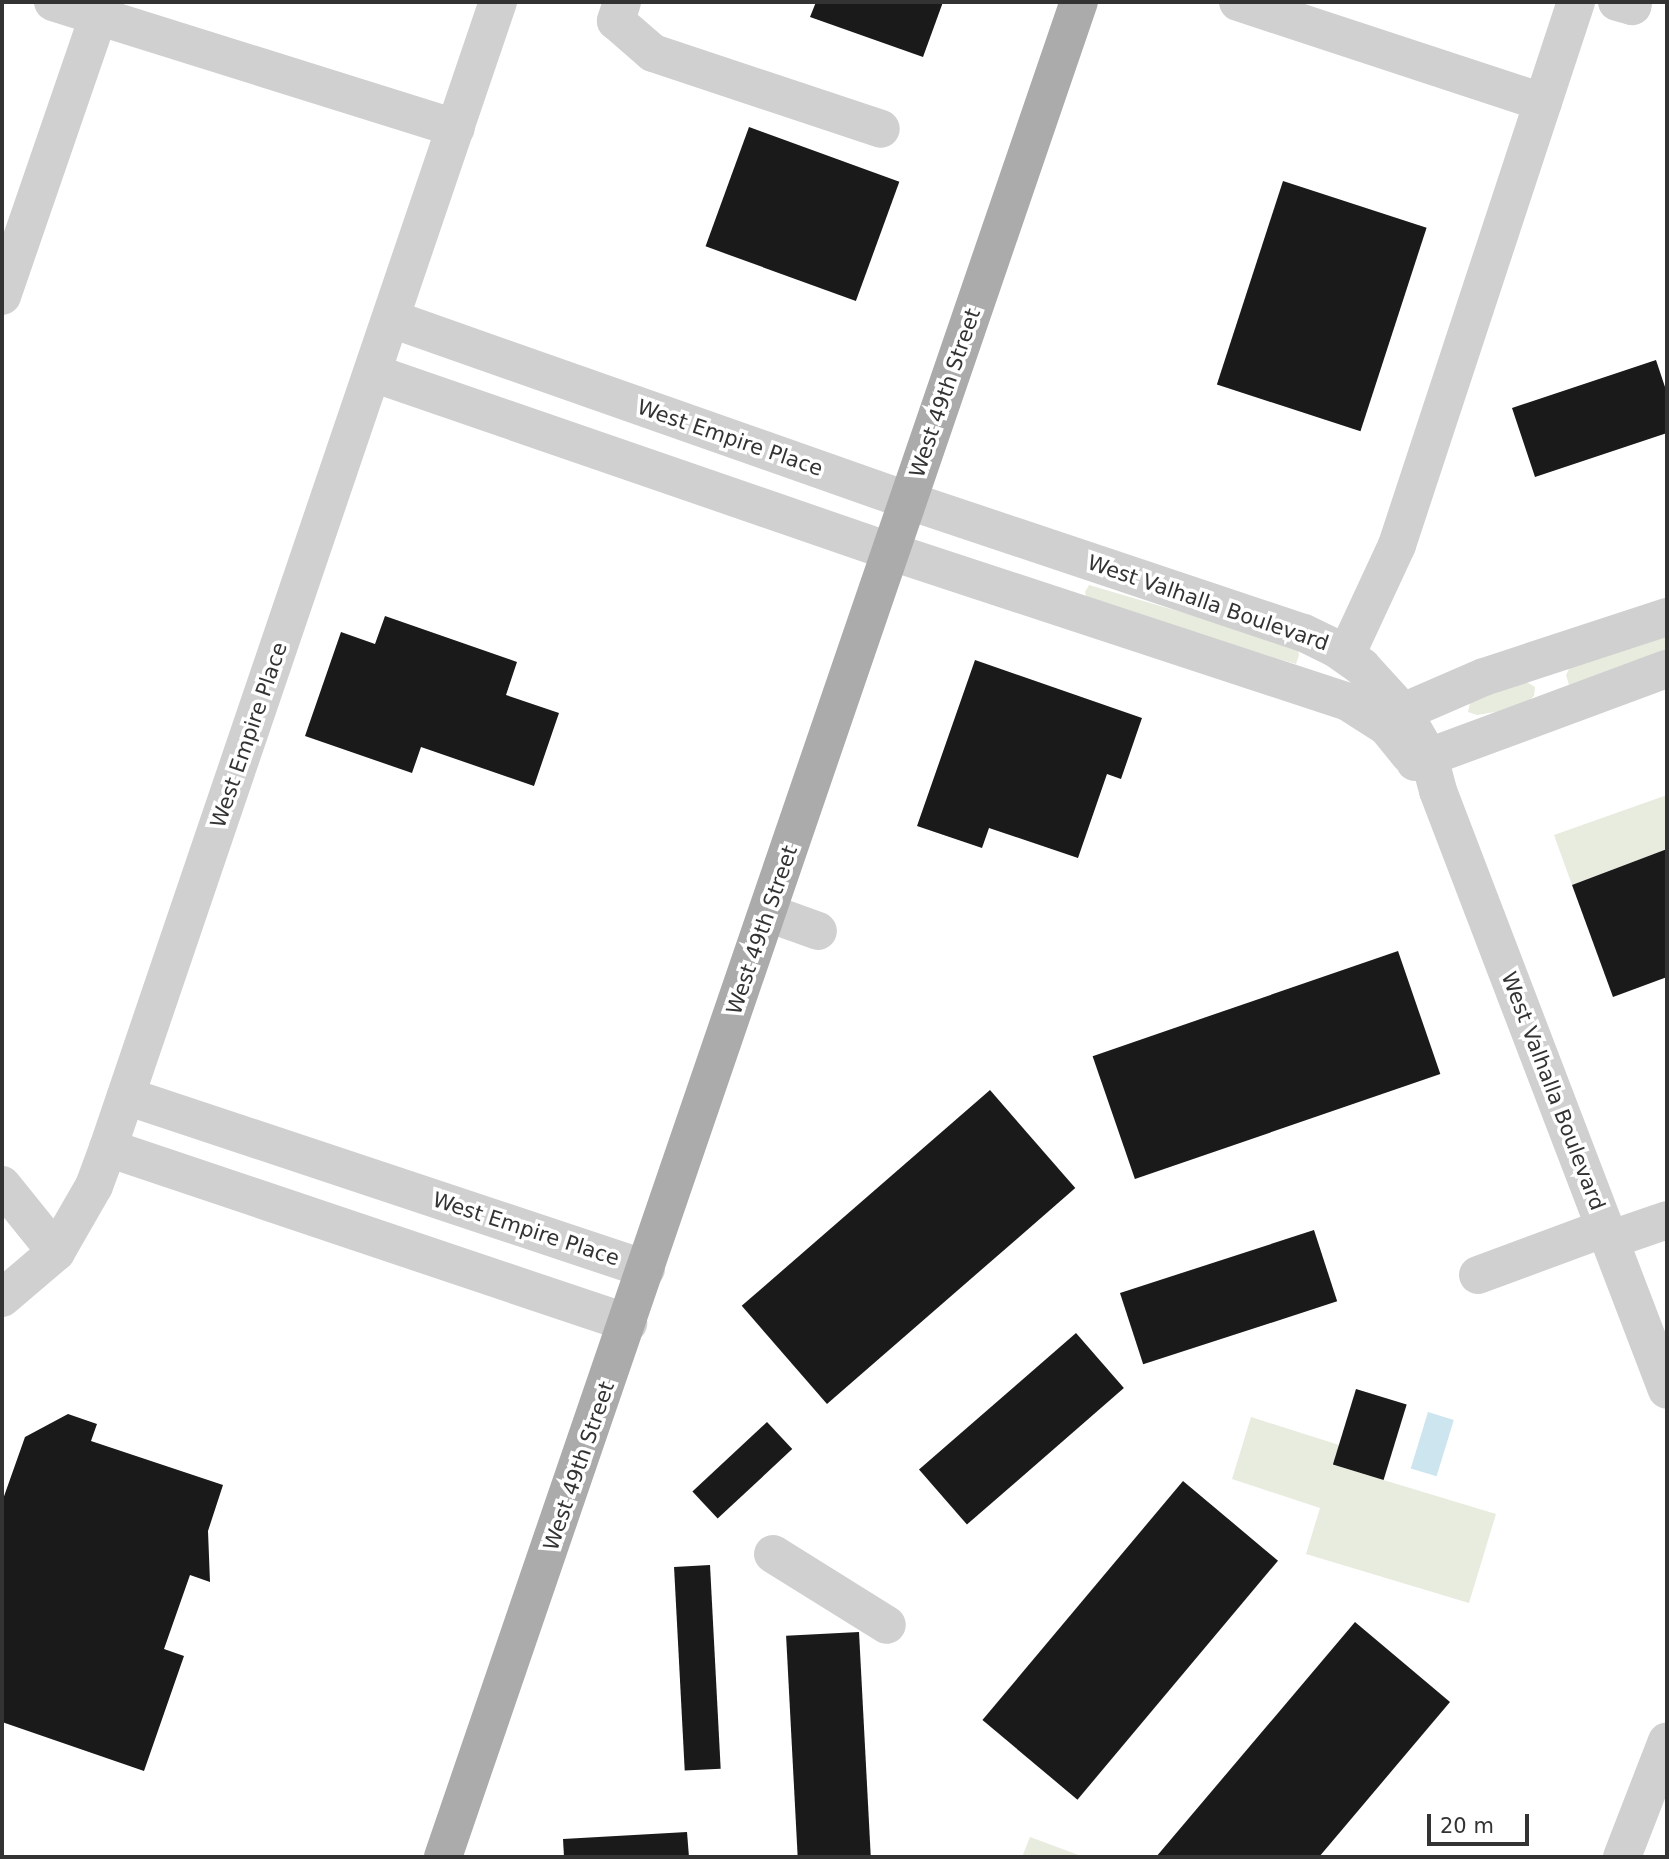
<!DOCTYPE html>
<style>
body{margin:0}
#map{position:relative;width:1669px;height:1859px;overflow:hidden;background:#fff;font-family:"DejaVu Sans",sans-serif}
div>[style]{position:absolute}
.green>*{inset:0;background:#e7ecde}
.water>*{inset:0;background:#cde5ef;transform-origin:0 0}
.building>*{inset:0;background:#1a1a1a;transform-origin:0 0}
.minor>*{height:38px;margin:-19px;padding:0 19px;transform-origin:19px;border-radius:19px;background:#d0d0d0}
.major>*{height:38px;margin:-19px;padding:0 19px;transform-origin:19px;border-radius:19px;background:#ababab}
span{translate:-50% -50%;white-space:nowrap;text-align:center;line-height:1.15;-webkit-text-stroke:7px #fff;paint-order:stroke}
.street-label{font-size:21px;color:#333}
.frame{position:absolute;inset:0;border:4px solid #333;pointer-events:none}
.scale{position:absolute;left:1427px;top:1814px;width:102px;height:32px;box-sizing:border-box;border:4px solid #333;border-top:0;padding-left:9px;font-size:21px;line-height:24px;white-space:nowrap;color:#333;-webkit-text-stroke:5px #fff;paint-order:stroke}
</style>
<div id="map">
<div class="green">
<i style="clip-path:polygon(1089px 585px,1297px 646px,1299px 655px,1296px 664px,1275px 658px,1087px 600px,1085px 592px)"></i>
<i style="clip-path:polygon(1667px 634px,1667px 654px,1569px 685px,1566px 675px,1572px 663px)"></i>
<i style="clip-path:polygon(1525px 681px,1535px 687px,1534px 696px,1527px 702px,1501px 711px,1477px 715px,1468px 712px,1470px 703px)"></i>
<i style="clip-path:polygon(1667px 795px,1667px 849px,1572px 885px,1554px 835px)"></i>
<i style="clip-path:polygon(1251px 1417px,1339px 1445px,1334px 1465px,1496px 1514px,1469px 1603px,1306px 1554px,1320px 1508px,1232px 1479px)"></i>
<i style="clip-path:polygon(1030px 1837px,1084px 1857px,1022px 1857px)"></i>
</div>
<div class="water">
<i style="left:1428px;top:1412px;width:27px;height:59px;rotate:17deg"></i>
</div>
<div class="building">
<i style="clip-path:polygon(816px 2px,943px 2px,923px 57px,810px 17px)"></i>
<i style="left:749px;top:127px;width:160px;height:127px;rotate:20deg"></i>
<i style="left:1283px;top:181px;width:151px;height:214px;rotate:18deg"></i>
<i style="clip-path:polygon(1656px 360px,1667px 393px,1667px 433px,1535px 477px,1512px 408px)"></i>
<i style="clip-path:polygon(385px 616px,517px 662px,506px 695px,559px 713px,534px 786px,421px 747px,412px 773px,305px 736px,341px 632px,375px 644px)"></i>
<i style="clip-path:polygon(975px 660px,1142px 718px,1121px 779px,1107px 774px,1078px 858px,989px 828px,982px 848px,917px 826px)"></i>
<i style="clip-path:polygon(1667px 849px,1667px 977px,1613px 997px,1572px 885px)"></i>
<i style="left:1398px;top:951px;width:130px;height:323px;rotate:71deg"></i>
<i style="left:990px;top:1090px;width:130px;height:329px;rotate:49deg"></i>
<i style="left:1314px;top:1230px;width:75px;height:204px;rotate:72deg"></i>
<i style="left:1076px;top:1333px;width:73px;height:208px;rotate:49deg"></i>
<i style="left:1356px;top:1389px;width:53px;height:79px;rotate:17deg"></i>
<i style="clip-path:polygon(68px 1414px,97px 1424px,91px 1441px,223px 1485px,208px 1531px,210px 1582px,190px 1575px,164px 1649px,184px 1656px,144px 1771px,2px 1722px,2px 1502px,25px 1437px)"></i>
<i style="left:767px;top:1422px;width:37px;height:102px;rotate:47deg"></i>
<i style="left:1183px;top:1481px;width:124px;height:312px;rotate:40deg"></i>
<i style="left:710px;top:1565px;width:204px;height:36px;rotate:87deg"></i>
<i style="clip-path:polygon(1355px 1622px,1450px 1702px,1319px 1857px,1156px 1857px)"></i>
<i style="left:859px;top:1632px;width:225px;height:73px;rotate:87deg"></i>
<i style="clip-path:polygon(687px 1832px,689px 1857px,564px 1857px,563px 1839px)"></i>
</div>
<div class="minor">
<i style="left:53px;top:2px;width:422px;rotate:17.4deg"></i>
<i style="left:622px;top:2px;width:20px;rotate:108deg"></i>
<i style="left:616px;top:21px;width:49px;rotate:40.9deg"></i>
<i style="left:653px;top:53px;width:240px;rotate:18.4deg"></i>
<i style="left:1238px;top:2px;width:321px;rotate:18.2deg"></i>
<i style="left:1617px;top:2px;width:16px;rotate:15deg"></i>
<i style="left:1632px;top:6px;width:4px;rotate:-76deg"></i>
<i style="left:2px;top:296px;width:311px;rotate:-71deg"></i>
<i style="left:392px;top:319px;width:548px;rotate:19.39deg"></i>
<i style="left:909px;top:501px;width:416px;rotate:18.5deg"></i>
<i style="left:1304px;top:633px;width:34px;rotate:26deg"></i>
<i style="left:1335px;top:648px;width:33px;rotate:35deg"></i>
<i style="left:1362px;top:667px;width:61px;rotate:47.7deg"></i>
<i style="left:1403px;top:712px;width:52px;rotate:60deg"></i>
<i style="left:1429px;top:757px;width:35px;rotate:75deg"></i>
<i style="left:1438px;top:791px;width:641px;rotate:69.08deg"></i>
<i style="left:373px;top:373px;width:549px;rotate:19.03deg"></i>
<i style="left:892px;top:552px;width:480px;rotate:18.2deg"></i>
<i style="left:1348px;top:702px;width:46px;rotate:32.7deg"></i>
<i style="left:1387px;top:727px;width:35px;rotate:51deg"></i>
<i style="left:1346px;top:655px;width:121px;rotate:-65.1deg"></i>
<i style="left:1397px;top:545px;width:572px;rotate:-71.76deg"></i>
<i style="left:1387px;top:727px;width:22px;rotate:-43deg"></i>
<i style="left:1403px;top:712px;width:88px;rotate:-23.4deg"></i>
<i style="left:1484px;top:677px;width:193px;rotate:-18.2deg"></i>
<i style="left:1415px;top:762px;width:269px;rotate:-20.3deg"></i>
<i style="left:768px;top:913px;width:53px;rotate:19.8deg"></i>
<i style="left:126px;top:1096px;width:548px;rotate:18.4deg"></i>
<i style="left:108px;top:1148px;width:549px;rotate:18.6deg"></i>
<i style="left:2px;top:1185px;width:86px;rotate:51.1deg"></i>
<i style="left:1609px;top:1240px;width:61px;rotate:-19deg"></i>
<i style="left:1478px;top:1275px;width:135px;rotate:-20.3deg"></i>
<i style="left:2px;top:1298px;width:71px;rotate:-40.4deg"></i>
<i style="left:56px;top:1252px;width:76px;rotate:-60.1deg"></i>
<i style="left:94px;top:1186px;width:40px;rotate:-69.8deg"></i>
<i style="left:108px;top:1148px;width:1211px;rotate:-71.21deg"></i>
<i style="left:773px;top:1554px;width:134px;rotate:31.9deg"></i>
<i style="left:1622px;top:1857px;width:124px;rotate:-68.8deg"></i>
</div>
<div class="major">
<i style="left:443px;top:1857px;width:1961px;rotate:-71.08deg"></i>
</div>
<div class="street-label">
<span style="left:945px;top:393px;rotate:-71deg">West 49th Street</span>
<span style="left:730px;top:438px;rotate:19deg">West Empire Place</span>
<span style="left:1208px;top:603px;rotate:19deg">West Valhalla Boulevard</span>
<span style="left:249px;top:735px;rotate:-71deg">West Empire Place</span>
<span style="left:762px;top:930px;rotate:-71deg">West 49th Street</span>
<span style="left:1553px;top:1091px;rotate:69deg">West Valhalla Boulevard</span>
<span style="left:526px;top:1229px;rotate:18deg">West Empire Place</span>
<span style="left:579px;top:1466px;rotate:-71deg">West 49th Street</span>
</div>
<div class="frame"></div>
<div class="scale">20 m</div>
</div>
